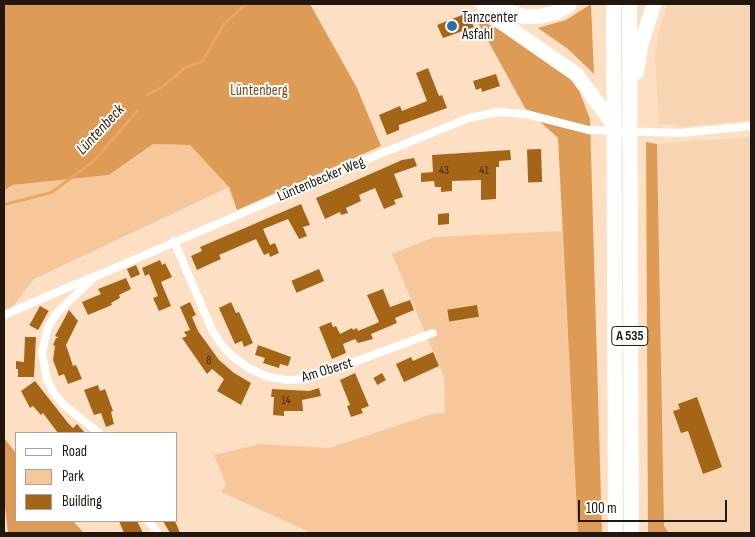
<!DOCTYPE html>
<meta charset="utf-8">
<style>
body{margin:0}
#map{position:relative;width:755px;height:537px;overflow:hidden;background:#fddfc3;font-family:"Sofia Sans Condensed",sans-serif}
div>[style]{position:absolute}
.built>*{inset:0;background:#f7d4b2}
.green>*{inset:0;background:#f5c79a}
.forest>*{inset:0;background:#de9b55}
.stream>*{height:3px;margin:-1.5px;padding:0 1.5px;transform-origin:1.5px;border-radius:1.5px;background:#eba761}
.building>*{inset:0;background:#a46517;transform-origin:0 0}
.minor>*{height:8px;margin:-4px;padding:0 4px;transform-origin:4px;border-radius:4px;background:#fff}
.motorway>*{height:15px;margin:-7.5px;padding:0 7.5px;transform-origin:7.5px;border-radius:7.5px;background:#fff}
.dots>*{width:14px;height:14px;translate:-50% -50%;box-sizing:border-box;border:2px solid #fff;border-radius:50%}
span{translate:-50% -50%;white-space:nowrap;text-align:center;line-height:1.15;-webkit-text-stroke:4px #fff;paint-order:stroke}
.number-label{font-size:12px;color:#422a0f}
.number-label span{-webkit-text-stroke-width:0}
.shield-label span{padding:1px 4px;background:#fff;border:1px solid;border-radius:4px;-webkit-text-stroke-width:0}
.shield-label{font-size:14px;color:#21170c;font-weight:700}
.poi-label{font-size:15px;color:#21170c}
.left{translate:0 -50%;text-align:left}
.park-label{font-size:15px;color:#794c18}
.street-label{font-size:15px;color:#21170c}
.water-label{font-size:16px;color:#3e2304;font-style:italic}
.frame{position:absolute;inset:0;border:5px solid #21170c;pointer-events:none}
.legend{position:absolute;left:15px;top:432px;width:162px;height:90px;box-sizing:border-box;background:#fff;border:1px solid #a6a29e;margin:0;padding:6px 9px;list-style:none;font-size:15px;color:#21170c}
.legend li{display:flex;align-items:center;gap:10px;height:25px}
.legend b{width:25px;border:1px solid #a6a29e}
.scale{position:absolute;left:578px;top:500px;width:149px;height:22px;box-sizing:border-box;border:2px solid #21170c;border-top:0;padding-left:6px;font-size:15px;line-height:18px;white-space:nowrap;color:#21170c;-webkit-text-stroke:4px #fff;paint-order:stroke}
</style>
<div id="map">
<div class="built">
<i style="clip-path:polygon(668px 4px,751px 4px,751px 120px,677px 127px,677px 125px,659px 124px,655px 57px,659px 30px)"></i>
<i style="clip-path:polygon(751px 137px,751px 533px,669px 533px,664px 526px,657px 144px)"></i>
</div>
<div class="green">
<i style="clip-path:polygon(153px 144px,190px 145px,229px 187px,34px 279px,4px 318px,4px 191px,11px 185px,109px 175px)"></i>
<i style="clip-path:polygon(562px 231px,578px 533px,312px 533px,221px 492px,226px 484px,214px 455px,260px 444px,329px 448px,432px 414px,445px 413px,444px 377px,392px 254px,434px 237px)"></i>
</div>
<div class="forest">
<i style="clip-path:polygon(4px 4px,310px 4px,357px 88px,381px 146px,237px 210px,229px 187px,190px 145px,153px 144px,109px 175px,12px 185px,4px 191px)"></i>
<i style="clip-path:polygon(591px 4px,594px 74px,568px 49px,538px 28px,566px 20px)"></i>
<i style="clip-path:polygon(476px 19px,508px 33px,576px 82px,590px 119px,602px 533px,578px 533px,558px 138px,525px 108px)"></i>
<i style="clip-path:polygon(646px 142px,657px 144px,664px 526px,669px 533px,648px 533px)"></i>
<i style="clip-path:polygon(4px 438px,16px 453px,16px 521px,73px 521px,84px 533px,8px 533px,4px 498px)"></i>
</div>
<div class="stream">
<i style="left:147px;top:94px;width:16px;rotate:-27deg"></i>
<i style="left:161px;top:87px;width:31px;rotate:-40deg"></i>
<i style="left:185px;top:67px;width:18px;rotate:-19deg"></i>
<i style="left:202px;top:61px;width:43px;rotate:-60.4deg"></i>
<i style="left:223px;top:24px;width:30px;rotate:-42deg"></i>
<i style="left:4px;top:204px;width:49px;rotate:-14.3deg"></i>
<i style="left:51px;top:192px;width:54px;rotate:-36.7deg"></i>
<i style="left:94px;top:160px;width:66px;rotate:-49.3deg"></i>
</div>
<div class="building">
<i style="clip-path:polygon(467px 13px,474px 27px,443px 38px,437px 25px)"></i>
<i style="clip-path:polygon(428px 68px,439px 96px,442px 95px,447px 108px,399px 125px,399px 130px,387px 135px,379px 115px,400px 106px,402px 111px,427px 101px,416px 73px)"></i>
<i style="clip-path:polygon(496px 74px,500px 86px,482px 92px,481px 88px,476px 90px,473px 81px)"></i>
<i style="left:541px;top:149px;width:33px;height:14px;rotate:88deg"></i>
<i style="clip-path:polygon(510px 150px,511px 160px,499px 161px,499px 167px,496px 167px,496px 199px,481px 200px,481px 180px,452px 181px,452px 191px,441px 192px,441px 187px,435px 187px,434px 181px,421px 182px,421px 173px,433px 172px,432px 155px)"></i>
<i style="clip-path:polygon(414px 158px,417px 166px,394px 174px,403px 197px,394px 200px,396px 204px,384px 209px,375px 188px,359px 195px,361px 201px,346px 208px,348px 213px,341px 215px,340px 212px,325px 219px,316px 198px,402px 160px)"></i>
<i style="clip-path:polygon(301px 204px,310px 225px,303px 227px,307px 236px,299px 239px,288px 219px,263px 229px,270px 245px,275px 243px,279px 253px,270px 257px,269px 253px,264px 255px,256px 239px,219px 255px,221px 259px,197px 270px,191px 256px,202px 251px,200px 247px)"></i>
<i style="clip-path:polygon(449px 213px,449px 224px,438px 225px,438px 214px)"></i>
<i style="clip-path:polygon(160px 260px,162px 265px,165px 263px,172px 277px,161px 282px,171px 306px,159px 311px,153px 298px,158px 296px,149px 274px,145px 276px,142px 268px)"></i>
<i style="left:136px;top:265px;width:10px;height:10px;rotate:66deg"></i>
<i style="left:319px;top:269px;width:13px;height:30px;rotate:67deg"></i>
<i style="clip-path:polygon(126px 278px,131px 289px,119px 295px,120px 298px,111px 303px,112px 305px,88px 315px,82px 302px,101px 294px,98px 289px)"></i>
<i style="clip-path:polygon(383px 289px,390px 307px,410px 300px,414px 310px,395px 318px,397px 323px,371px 334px,373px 339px,358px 343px,355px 339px,343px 344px,346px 353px,332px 359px,319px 327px,331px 322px,333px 327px,336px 326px,340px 334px,352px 328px,353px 330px,357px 328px,358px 331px,377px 323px,379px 322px,367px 295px)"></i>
<i style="clip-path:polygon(190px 302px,196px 315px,192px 317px,198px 331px,219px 360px,234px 373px,251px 383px,241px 405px,217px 391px,224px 379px,212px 369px,207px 374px,182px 338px,187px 336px,184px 332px,190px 330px,180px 307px)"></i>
<i style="clip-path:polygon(231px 302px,236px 313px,239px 312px,253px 343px,244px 347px,242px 341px,235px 344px,219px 308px)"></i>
<i style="left:477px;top:305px;width:12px;height:30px;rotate:81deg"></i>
<i style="left:40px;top:306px;width:10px;height:22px;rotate:29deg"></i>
<i style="clip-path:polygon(69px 310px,78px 321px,66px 345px,73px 366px,76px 365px,82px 379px,68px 384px,64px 374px,59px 376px,53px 360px,55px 346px,53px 345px,56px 338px,59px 338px,55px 336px)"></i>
<i style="clip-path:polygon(25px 337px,36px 337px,34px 377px,18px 377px,18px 369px,16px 369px,16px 361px,24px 362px)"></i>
<i style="clip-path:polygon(258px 345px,291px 357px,288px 366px,280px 364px,279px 368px,263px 363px,265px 358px,255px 355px)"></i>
<i style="clip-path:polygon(433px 352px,439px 366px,404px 382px,396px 364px,411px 357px,413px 361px)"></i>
<i style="clip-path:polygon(355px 373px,369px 406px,361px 409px,363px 413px,351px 417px,347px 406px,350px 405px,340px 380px)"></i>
<i style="left:382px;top:373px;width:8px;height:10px;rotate:60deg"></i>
<i style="clip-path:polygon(35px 381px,68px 423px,73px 428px,77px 424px,85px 433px,58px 433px,43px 413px,41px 415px,33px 406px,30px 408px,21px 391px)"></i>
<i style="clip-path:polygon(98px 385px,100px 391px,105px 389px,113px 411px,111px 412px,114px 424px,106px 427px,101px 413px,94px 415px,84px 390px)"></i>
<i style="clip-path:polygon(319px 388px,321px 396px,302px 400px,303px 411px,284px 411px,284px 416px,273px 415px,274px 397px,271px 397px,272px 389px,309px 391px)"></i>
<i style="clip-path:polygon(697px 397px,722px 467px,703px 474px,688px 431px,681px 433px,673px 411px,680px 409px,678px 404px)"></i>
<i style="clip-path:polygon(119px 521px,137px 521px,143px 533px,124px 533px)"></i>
<i style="clip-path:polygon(163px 521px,175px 521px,180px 533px,170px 533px)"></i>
</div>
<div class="minor">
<i style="left:174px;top:241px;width:97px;rotate:66.9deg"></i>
<i style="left:212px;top:330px;width:17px;rotate:57deg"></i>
<i style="left:221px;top:344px;width:15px;rotate:48deg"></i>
<i style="left:231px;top:355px;width:21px;rotate:37deg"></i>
<i style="left:248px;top:368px;width:22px;rotate:24deg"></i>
<i style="left:268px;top:377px;width:20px;rotate:9deg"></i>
<i style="left:288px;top:380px;width:20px;rotate:-3deg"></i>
<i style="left:308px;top:379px;width:133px;rotate:-20.2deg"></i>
<i style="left:4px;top:315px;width:94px;rotate:-23.3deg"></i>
<i style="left:99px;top:433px;width:45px;rotate:-141.3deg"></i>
<i style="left:64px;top:405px;width:16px;rotate:-130deg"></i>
<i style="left:54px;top:393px;width:15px;rotate:-118deg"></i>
<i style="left:47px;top:380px;width:27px;rotate:-100deg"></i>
<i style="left:42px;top:353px;width:27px;rotate:-77deg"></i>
<i style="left:48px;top:327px;width:15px;rotate:-58deg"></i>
<i style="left:56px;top:314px;width:53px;rotate:-44.2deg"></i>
<i style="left:94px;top:277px;width:306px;rotate:-23.3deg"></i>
<i style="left:375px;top:156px;width:101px;rotate:-22deg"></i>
<i style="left:469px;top:118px;width:29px;rotate:-12deg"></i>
<i style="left:497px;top:112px;width:29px;rotate:4deg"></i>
<i style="left:526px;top:114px;width:65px;rotate:14.3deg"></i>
<i style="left:589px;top:130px;width:92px;rotate:1.9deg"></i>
<i style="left:681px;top:133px;width:70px;rotate:-5.7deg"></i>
<i style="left:149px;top:521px;width:14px;rotate:56deg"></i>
</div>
<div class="motorway">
<i style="left:482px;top:4px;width:21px;rotate:45deg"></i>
<i style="left:497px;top:19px;width:96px;rotate:34.8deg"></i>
<i style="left:576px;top:74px;width:61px;rotate:53.7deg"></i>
<i style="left:498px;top:4px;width:12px;rotate:35deg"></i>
<i style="left:508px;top:11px;width:16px;rotate:18deg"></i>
<i style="left:523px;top:16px;width:16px"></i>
<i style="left:539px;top:16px;width:17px;rotate:-13deg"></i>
<i style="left:556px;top:12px;width:15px;rotate:-32deg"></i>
<i style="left:613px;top:4px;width:529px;rotate:89.78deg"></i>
<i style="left:629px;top:4px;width:529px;rotate:89.78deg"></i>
<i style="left:636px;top:72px;width:30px;rotate:-81deg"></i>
<i style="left:641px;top:42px;width:40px;rotate:-72deg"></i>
</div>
<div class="dots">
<i style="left:452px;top:26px;background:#2b70a5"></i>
</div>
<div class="number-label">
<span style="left:444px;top:171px">43</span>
<span style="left:484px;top:171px">41</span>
<span style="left:209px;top:361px">8</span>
<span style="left:286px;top:401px">14</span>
</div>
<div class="shield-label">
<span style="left:630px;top:336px">A 535</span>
</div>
<div class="poi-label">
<span class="left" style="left:462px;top:26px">Tanzcenter<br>Asfahl</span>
</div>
<div class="park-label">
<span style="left:259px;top:91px">Lüntenberg</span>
</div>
<div class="street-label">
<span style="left:321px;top:179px;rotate:-23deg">Lüntenbecker Weg</span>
<span style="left:327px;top:370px;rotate:-17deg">Am Oberst</span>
</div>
<div class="water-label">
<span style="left:101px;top:130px;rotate:-47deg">Lüntenbeck</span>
</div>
<div class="frame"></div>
<ul class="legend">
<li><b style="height:6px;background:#fff"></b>Road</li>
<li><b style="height:14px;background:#f5c79a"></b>Park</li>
<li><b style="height:14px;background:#a46517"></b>Building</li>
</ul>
<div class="scale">100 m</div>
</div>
